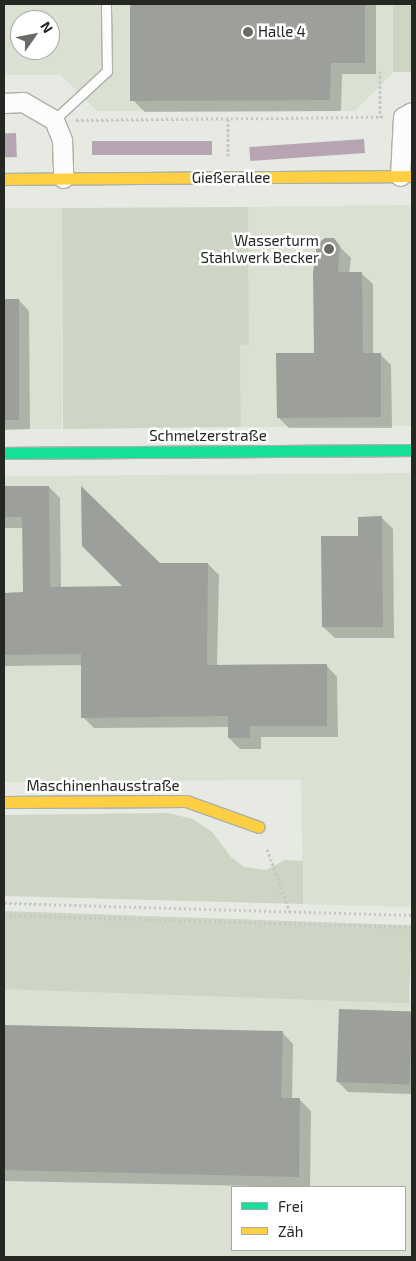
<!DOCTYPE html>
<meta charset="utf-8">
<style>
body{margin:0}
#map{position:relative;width:416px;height:1261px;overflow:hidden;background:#e6eae2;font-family:"Exo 2",sans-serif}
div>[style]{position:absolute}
.built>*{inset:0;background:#dae0d2;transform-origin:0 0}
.green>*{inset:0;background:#ced5c5;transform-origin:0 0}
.water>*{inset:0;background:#b7a5b3;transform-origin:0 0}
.shadow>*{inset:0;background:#0003}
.building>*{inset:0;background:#9da09a;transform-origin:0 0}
.path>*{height:3px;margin-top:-1.5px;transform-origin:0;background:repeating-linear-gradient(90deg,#c6c8c5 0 2.5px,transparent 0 5px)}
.roads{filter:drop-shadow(1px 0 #adb0a9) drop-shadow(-1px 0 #adb0a9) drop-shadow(0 1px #adb0a9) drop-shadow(0 -1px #adb0a9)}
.lane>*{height:9px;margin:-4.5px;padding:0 4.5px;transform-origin:4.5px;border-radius:4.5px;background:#fbfcfb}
.street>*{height:19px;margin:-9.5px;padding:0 9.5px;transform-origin:9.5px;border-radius:9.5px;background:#fbfcfb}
.fast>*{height:11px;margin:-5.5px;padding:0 5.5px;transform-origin:5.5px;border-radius:5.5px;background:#16e098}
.slow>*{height:11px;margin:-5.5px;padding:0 5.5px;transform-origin:5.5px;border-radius:5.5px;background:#ffcf43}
.dots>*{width:14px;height:14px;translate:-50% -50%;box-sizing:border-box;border:2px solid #fff;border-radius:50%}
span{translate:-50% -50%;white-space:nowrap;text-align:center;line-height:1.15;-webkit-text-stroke:5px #fff;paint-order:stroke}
.poi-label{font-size:15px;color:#252822}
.left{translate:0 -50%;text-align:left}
.right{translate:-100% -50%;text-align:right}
.street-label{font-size:15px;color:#252822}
.frame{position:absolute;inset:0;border:5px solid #252822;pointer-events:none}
.legend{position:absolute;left:231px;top:1186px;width:175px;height:65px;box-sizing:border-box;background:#fff;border:1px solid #a8a9a7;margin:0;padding:6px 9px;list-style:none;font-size:15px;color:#252822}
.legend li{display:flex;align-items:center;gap:10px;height:25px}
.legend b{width:25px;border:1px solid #a8a9a7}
.north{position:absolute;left:10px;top:10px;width:50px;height:50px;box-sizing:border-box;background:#fff;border:1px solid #a8a9a7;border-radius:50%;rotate:57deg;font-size:14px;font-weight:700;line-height:20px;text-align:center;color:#252822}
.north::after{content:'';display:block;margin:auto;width:18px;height:22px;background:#696c65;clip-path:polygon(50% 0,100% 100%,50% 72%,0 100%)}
</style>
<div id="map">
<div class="built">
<i style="clip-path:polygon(evenodd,4px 4px,393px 4px,394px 72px,355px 111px,97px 111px,61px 75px,4px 75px,4px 4px,20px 20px,50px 20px,50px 50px,20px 50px,20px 20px)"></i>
<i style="clip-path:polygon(412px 205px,412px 426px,241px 427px,240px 344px,249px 344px,248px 207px)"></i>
<i style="left:4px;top:208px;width:58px;height:221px"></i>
<i style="clip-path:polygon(412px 473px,412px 907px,303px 904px,301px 780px,4px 782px,4px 476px)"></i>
<i style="clip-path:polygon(evenodd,4px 989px,412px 998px,412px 1257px,4px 1257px,4px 989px,232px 1187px,405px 1187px,405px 1250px,232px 1250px,232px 1187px)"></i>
</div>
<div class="green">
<i style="left:393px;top:4px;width:19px;height:68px"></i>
<i style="clip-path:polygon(248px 207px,249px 344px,240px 345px,241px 427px,63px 429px,62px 208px)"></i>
<i style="clip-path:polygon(167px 813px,193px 819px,212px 832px,231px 857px,244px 867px,266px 870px,285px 860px,303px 861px,303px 904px,4px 896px,4px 815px)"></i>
<i style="left:4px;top:911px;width:408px;height:78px;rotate:2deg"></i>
</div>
<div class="water">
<i style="left:16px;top:133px;width:24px;height:12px;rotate:88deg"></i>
<i style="left:364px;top:139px;width:14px;height:115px;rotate:86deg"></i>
<i style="left:212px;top:141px;width:14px;height:120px;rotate:90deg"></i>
</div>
<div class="shadow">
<i style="clip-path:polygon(132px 4px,376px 4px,376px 74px,342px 74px,341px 111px,145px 112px,134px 101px)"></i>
<i style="clip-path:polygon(411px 222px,412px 222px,412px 330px)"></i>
<i style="clip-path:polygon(333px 240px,351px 258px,349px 274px,362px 274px,373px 284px,373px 354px,380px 354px,391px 365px,392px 428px,289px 428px,278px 417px,315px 354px)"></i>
<i style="clip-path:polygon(19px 300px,29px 311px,30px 429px,4px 430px,4px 301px)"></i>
<i style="clip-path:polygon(49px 487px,60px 498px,61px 588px,125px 587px,159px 564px,208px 564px,219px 575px,217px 666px,326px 665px,337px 677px,338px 737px,261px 737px,261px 749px,240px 749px,229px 738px,229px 727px,94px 728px,83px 717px,82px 665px,4px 666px,4px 594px,24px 594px,24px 528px,4px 528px,4px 488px)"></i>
<i style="clip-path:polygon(382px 518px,393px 529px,394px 638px,335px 638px,323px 627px,360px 537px)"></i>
<i style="clip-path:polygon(340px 1010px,412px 1012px,412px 1094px,348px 1092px,338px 1082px)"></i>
<i style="clip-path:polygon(4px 1026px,282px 1032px,293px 1044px,292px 1099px,300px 1100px,311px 1111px,310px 1187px,4px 1181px)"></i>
</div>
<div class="building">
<i style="clip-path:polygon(130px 4px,365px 4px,365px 63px,331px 63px,330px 100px,130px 101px)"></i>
<i style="clip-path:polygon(325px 238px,334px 238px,340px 246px,338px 272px,362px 272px,363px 353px,381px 353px,381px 417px,277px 418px,276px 353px,314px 353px,313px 273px,317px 244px)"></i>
<i style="left:4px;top:299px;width:15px;height:121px"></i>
<i style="clip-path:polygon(4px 486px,49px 486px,50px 587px,122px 586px,82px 546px,81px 486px,160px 563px,208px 563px,207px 665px,327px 664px,327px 726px,250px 726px,250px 738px,228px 738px,228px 716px,81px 718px,81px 654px,4px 655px,4px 593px,23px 592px,22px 517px,4px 517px)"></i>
<i style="clip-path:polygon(382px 516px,383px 627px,322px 627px,321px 536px,358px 536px,358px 517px)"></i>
<i style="left:339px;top:1009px;width:73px;height:73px;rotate:2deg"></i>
<i style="clip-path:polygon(4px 1025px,283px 1031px,281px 1098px,300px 1098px,299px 1177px,4px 1170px)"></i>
</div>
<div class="path">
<i style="left:380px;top:71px;width:46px;rotate:90deg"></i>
<i style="left:228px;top:119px;width:37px;rotate:90deg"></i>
<i style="left:76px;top:120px;width:308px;rotate:-0.6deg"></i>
<i style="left:267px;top:849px;width:67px;rotate:69.9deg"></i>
<i style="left:4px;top:903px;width:408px;rotate:1.7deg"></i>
<i style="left:4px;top:915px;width:408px;rotate:1.7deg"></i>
</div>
<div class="roads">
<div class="lane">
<i style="left:54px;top:120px;width:72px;rotate:-42.8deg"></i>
<i style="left:107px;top:71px;width:67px;rotate:-90.9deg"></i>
</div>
<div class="street">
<i style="left:4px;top:103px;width:19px;rotate:-3deg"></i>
<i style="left:23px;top:102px;width:36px;rotate:30deg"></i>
<i style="left:54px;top:120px;width:22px;rotate:68deg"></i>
<i style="left:62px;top:140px;width:38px;rotate:88deg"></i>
<i style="left:400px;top:176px;width:59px;rotate:-87.1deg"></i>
<i style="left:403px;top:117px;width:10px;rotate:-29deg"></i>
</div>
<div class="fast">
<i style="left:4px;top:453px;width:408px;rotate:-0.4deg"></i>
</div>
<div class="slow">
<i style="left:4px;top:179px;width:408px;rotate:-0.4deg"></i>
<i style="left:4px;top:802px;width:182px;rotate:-0.3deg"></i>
<i style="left:186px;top:801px;width:77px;rotate:19.6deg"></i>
</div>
</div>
<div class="dots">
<i style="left:248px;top:32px;background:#696c65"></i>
<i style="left:329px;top:249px;background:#696c65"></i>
</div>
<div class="poi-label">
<span class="left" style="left:258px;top:32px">Halle 4</span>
<span class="right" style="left:319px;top:249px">Wasserturm<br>Stahlwerk Becker</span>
</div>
<div class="street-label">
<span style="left:231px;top:178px">Gießerallee</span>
<span style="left:208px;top:436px">Schmelzerstraße</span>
<span style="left:103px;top:786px">Maschinenhausstraße</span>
</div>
<div class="frame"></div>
<ul class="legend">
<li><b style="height:6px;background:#16e098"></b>Frei</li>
<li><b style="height:6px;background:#ffcf43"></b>Zäh</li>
</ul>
<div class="north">N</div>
</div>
